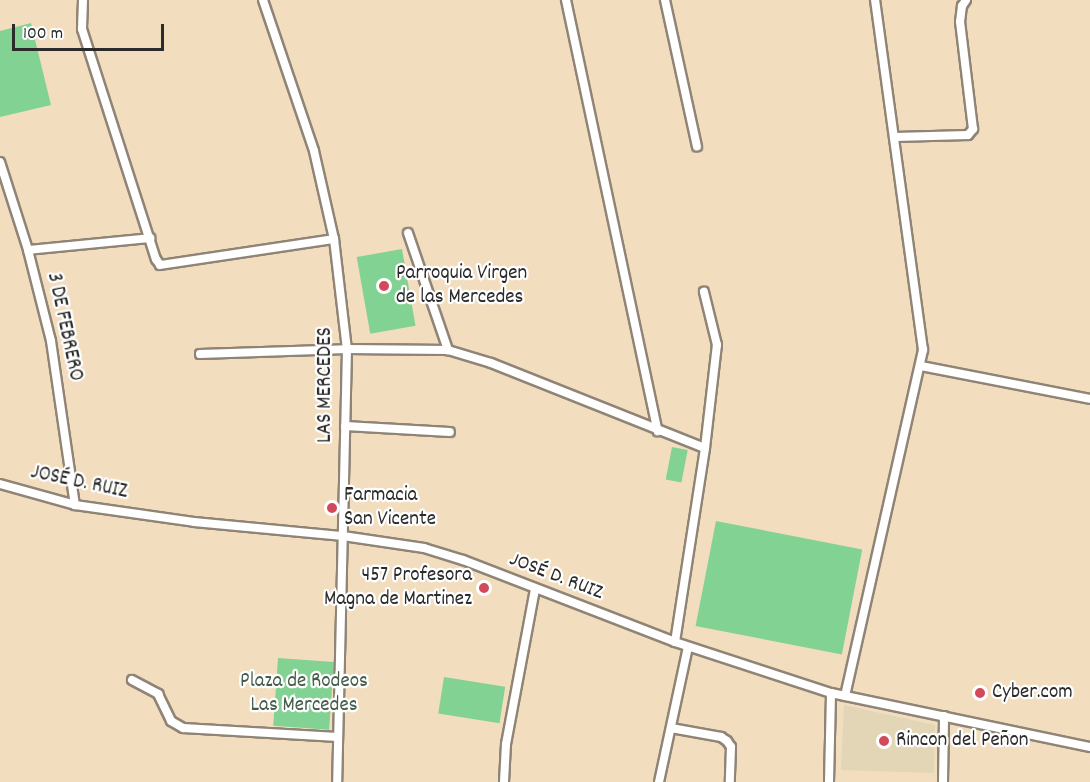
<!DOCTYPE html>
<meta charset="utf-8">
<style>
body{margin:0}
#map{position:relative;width:1090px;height:782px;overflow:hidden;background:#f3ddbf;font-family:Dekko,sans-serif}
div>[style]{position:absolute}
.built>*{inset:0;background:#e2d6b7}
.green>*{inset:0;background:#82d393;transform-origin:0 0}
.roads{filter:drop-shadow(2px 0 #8f8475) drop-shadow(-2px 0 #8f8475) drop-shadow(0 2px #8f8475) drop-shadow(0 -2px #8f8475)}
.minor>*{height:8px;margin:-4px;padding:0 4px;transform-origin:4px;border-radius:4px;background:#fff}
.dots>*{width:16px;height:16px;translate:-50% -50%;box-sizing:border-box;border:3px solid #fff;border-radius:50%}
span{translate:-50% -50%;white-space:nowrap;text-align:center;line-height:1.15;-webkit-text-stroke:4.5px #fff;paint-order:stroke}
.poi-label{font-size:21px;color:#2b2b2b}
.left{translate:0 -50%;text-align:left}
.right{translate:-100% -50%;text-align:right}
.street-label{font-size:21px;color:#2b2b2b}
.park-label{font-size:21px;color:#455d4a}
.scale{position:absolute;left:12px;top:24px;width:152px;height:27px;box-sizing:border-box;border:3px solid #2b2b2b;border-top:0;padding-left:8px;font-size:18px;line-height:21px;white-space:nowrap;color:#2b2b2b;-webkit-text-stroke:4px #fff;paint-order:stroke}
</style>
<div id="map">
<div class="built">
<i style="clip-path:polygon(844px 705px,935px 725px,934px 773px,841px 770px)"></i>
</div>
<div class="green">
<i style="clip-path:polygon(31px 23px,51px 105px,0 117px,0 31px)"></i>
<i style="left:402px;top:249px;width:78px;height:46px;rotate:80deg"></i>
<i style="left:672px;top:447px;width:16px;height:33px;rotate:11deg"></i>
<i style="left:716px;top:521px;width:149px;height:107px;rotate:11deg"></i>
<i style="left:278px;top:658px;width:56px;height:68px;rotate:4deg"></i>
<i style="left:444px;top:677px;width:62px;height:37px;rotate:9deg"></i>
</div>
<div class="roads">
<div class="minor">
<i style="left:83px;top:0;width:29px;rotate:92deg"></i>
<i style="left:82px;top:29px;width:242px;rotate:72.2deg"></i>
<i style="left:156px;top:259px;width:7px;rotate:56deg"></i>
<i style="left:160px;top:265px;width:176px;rotate:-8.5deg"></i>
<i style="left:263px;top:0;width:159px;rotate:71.3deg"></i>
<i style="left:314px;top:151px;width:90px;rotate:77.2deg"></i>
<i style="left:334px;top:239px;width:111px;rotate:83.3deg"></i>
<i style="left:347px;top:349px;width:433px;rotate:91.3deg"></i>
<i style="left:566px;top:0;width:441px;rotate:78deg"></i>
<i style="left:665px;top:0;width:150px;rotate:77.7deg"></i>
<i style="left:895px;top:137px;width:73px;rotate:-1.6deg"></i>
<i style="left:968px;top:135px;width:8px;rotate:-50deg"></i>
<i style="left:973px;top:129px;width:108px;rotate:-96.9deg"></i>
<i style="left:960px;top:22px;width:16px;rotate:-83deg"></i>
<i style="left:962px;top:6px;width:7px;rotate:-56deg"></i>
<i style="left:0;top:162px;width:92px;rotate:72.3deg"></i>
<i style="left:28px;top:250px;width:94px;rotate:75.8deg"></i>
<i style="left:51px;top:341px;width:166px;rotate:81.7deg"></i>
<i style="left:408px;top:233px;width:124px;rotate:71.1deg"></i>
<i style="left:28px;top:250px;width:123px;rotate:-5.6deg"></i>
<i style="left:200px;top:354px;width:147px;rotate:-1.9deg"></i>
<i style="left:347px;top:349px;width:101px;rotate:0.6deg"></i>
<i style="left:448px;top:350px;width:45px;rotate:16.8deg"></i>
<i style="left:491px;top:363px;width:230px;rotate:21.7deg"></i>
<i style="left:921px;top:366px;width:172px;rotate:11deg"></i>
<i style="left:345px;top:426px;width:105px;rotate:3.3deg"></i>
<i style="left:0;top:484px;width:78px;rotate:15.6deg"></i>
<i style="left:75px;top:505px;width:120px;rotate:8.1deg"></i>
<i style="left:194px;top:522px;width:150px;rotate:5.4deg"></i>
<i style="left:343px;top:536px;width:82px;rotate:8.4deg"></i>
<i style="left:424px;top:548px;width:41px;rotate:17.1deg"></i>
<i style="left:463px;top:560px;width:227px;rotate:21.1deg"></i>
<i style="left:675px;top:642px;width:164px;rotate:18.1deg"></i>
<i style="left:831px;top:693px;width:265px;rotate:11.8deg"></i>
<i style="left:675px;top:642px;width:196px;rotate:-81.2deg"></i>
<i style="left:705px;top:448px;width:104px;rotate:-83.4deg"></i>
<i style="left:717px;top:345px;width:55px;rotate:-103.8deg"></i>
<i style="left:132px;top:680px;width:30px;rotate:28deg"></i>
<i style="left:158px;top:694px;width:30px;rotate:64deg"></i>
<i style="left:171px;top:721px;width:14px;rotate:30deg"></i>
<i style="left:183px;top:728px;width:155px;rotate:3.3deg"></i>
<i style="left:845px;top:696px;width:355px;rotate:-77.3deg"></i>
<i style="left:923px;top:350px;width:353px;rotate:-97.8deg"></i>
<i style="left:671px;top:728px;width:51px;rotate:10.2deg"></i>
<i style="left:721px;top:737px;width:7px;rotate:34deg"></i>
<i style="left:727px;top:741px;width:7px;rotate:56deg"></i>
<i style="left:731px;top:747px;width:35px;rotate:92deg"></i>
<i style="left:504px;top:782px;width:38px;rotate:-87deg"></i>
<i style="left:506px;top:744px;width:158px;rotate:-79.4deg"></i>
<i style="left:659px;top:782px;width:138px;rotate:-77.9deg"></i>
<i style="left:829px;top:782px;width:89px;rotate:-88.7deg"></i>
<i style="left:943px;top:782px;width:66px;rotate:-89.1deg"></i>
</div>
</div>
<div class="dots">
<i style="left:384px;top:286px;background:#d1495b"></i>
<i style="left:332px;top:508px;background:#d1495b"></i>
<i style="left:484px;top:588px;background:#d1495b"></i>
<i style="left:980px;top:693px;background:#d1495b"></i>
<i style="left:884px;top:741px;background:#d1495b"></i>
</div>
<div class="poi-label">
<span class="left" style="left:396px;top:286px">Parroquia Virgen<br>de las Mercedes</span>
<span class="left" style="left:344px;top:508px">Farmacia<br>San Vicente</span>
<span class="right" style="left:472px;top:588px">457 Profesora<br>Magna de Martinez</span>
<span class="left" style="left:992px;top:693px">Cyber.com</span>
<span class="left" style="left:896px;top:741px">Rincon del Peñon</span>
</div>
<div class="street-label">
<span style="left:64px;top:327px;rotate:78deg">3 DE FEBRERO</span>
<span style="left:326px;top:385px;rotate:-90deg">LAS MERCEDES</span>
<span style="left:79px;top:483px;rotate:12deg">JOSÉ D. RUIZ</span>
<span style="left:556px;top:577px;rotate:21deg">JOSÉ D. RUIZ</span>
</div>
<div class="park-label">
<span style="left:304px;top:694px">Plaza de Rodeos<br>Las Mercedes</span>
</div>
<div class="scale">100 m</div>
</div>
